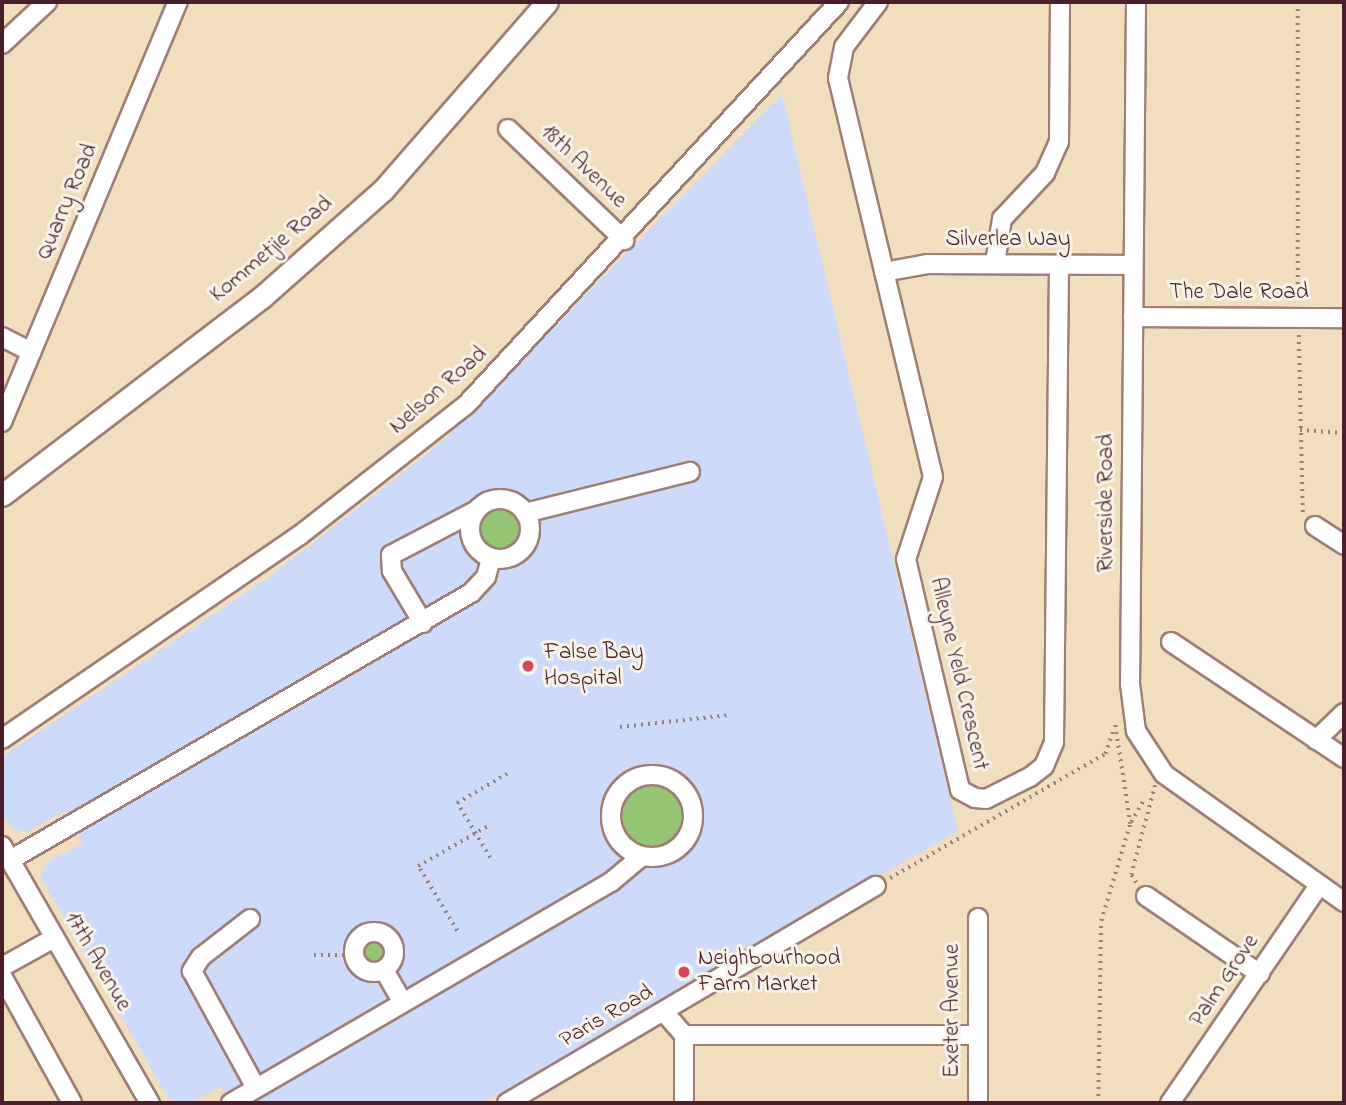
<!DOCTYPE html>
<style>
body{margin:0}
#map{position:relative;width:1346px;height:1105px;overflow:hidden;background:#f1debf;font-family:"Indie Flower",sans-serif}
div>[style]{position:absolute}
.built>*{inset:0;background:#cedafa}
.green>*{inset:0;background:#95c473}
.round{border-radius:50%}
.path>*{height:3.5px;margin-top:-1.75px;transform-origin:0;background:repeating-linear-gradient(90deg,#9e7e75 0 2px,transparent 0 7px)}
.roads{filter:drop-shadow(2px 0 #9e7e75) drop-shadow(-2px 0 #9e7e75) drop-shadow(0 2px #9e7e75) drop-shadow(0 -2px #9e7e75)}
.minor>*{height:18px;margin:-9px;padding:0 9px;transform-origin:9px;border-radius:9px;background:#fff}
.minor>.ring{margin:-9px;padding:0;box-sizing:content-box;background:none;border:18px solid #fff;border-radius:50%}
.major>*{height:21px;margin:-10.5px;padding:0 10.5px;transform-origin:10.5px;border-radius:10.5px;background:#fff}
.dots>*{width:19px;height:19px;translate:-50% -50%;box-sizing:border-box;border:4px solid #f7f3e8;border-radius:50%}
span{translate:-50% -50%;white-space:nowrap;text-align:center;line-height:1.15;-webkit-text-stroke:6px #f7f3e8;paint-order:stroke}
.street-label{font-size:23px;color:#4a1f2b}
.poi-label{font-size:23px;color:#4a1f2b}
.left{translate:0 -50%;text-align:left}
.frame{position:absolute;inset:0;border:4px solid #4a1f2b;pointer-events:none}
</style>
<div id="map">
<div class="built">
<i style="clip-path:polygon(782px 94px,958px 831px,483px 1103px,231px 1103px,221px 1086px,192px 1103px,169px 1099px,40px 876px,48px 861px,83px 843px,65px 811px,26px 833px,10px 827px,2px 813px,2px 757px,272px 575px,441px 443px)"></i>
</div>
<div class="green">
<i class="round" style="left:470px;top:499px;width:60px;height:60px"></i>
<i class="round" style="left:611px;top:775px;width:82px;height:82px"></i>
<i class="round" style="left:354px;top:932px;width:40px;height:40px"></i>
</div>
<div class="path">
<i style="left:1298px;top:2px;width:301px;rotate:90deg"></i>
<i style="left:1299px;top:335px;width:181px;rotate:88.7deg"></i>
<i style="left:1300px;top:430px;width:44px;rotate:3.9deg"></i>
<i style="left:620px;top:727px;width:110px;rotate:-6.3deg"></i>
<i style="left:1131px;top:822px;width:28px;rotate:-60deg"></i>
<i style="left:490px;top:858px;width:64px;rotate:-121deg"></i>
<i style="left:457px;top:803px;width:59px;rotate:-30.5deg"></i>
<i style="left:890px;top:878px;width:248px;rotate:-30deg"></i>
<i style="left:1105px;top:754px;width:28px;rotate:-71deg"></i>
<i style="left:1136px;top:883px;width:9px;rotate:-122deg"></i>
<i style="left:1131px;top:875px;width:93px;rotate:-75.1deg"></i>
<i style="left:457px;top:931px;width:76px;rotate:-121deg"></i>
<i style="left:418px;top:866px;width:81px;rotate:-29.7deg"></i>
<i style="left:314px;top:955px;width:39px"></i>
<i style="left:1098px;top:1103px;width:182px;rotate:-89.1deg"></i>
<i style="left:1101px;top:921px;width:101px;rotate:-73.4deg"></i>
<i style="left:1130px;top:824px;width:100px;rotate:-98.6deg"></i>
</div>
<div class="roads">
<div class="minor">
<i style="left:878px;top:2px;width:56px;rotate:127.1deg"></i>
<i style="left:844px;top:47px;width:32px;rotate:101deg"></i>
<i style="left:838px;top:78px;width:410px;rotate:76.6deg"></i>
<i style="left:933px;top:477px;width:86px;rotate:108.2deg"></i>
<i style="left:906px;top:559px;width:237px;rotate:76.8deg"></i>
<i style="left:960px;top:790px;width:17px;rotate:28deg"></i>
<i style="left:975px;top:798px;width:11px;rotate:5deg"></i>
<i style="left:986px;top:799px;width:49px;rotate:-26.6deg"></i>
<i style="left:1030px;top:777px;width:18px;rotate:-38deg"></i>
<i style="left:1044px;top:766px;width:26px;rotate:-67deg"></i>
<i style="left:1054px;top:742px;width:477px;rotate:-89.4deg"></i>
<i style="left:1136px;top:2px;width:682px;rotate:90.5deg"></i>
<i style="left:1130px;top:684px;width:47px;rotate:82.7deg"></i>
<i style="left:1136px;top:731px;width:51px;rotate:56.9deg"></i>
<i style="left:1164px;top:774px;width:221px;rotate:35.4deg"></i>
<i style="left:2px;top:44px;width:62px;rotate:-43deg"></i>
<i style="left:508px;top:129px;width:161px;rotate:43.7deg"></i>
<i style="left:995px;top:263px;width:45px;rotate:-81deg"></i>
<i style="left:1002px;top:219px;width:63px;rotate:-46.9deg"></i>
<i style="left:1045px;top:173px;width:34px;rotate:-66deg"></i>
<i style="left:1059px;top:142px;width:140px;rotate:-89.6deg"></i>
<i style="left:884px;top:272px;width:45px;rotate:-10.3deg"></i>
<i style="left:928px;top:264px;width:204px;rotate:0.3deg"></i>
<i style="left:1133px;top:317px;width:211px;rotate:0.3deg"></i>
<i style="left:2px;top:337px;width:33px;rotate:27deg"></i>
<i style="left:2px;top:422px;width:455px;rotate:-67.3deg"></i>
<i class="ring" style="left:470px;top:499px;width:42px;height:42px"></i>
<i style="left:525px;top:513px;width:170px;rotate:-14deg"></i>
<i style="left:1315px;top:526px;width:35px;rotate:33deg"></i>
<i style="left:423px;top:623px;width:61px;rotate:-120.8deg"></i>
<i style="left:392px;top:571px;width:16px;rotate:-94deg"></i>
<i style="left:391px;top:555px;width:95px;rotate:-27.6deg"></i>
<i style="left:1171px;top:642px;width:208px;rotate:33.8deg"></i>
<i style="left:2px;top:739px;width:361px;rotate:-34.4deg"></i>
<i style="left:300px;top:535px;width:211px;rotate:-38.1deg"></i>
<i style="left:466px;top:405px;width:549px;rotate:-47.21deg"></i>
<i style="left:1316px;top:740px;width:39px;rotate:-44deg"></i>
<i class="ring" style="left:611px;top:775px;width:64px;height:64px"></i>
<i style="left:2px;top:846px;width:297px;rotate:60.1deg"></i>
<i style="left:10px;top:860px;width:533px;rotate:-30.08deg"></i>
<i style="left:471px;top:593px;width:22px;rotate:-47deg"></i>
<i style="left:486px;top:577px;width:20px;rotate:-75deg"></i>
<i style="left:1146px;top:896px;width:138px;rotate:34.4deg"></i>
<i style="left:978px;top:918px;width:185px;rotate:90deg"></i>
<i style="left:250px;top:919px;width:62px;rotate:142.2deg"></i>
<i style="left:201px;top:957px;width:17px;rotate:123deg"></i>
<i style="left:192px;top:971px;width:133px;rotate:61.3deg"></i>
<i class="ring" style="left:354px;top:932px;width:22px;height:22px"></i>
<i style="left:2px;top:967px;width:60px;rotate:-29.1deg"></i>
<i style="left:384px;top:970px;width:36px;rotate:60deg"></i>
<i style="left:2px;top:976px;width:145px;rotate:61.1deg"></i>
<i style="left:664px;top:1012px;width:30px;rotate:49deg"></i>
<i style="left:684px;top:1035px;width:68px;rotate:90deg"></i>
<i style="left:684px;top:1035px;width:294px"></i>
<i style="left:231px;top:1103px;width:440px;rotate:-30.2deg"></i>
<i style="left:611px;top:882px;width:38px;rotate:-40deg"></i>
<i style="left:507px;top:1103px;width:428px;rotate:-30.5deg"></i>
<i style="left:1170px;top:1103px;width:264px;rotate:-55.6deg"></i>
</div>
<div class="major">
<i style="left:2px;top:495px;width:327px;rotate:-37.3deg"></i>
<i style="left:262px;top:297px;width:162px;rotate:-41.5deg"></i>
<i style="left:383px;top:190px;width:249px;rotate:-48.9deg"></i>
</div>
</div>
<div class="dots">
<i style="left:528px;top:666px;background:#d1495b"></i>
<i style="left:684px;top:972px;background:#d1495b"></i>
</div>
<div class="street-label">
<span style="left:583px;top:167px;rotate:44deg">18th Avenue</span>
<span style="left:68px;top:202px;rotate:-67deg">Quarry Road</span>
<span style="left:1008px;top:240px">Silverlea Way</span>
<span style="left:272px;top:250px;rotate:-40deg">Kommetjie Road</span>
<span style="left:1239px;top:293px">The Dale Road</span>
<span style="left:439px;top:391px;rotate:-41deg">Nelson Road</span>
<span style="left:1107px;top:503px;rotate:-90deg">Riverside Road</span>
<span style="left:958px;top:674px;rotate:77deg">Alleyne Yeld Crescent</span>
<span style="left:97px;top:962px;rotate:60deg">17th Avenue</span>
<span style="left:1225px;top:981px;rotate:-56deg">Palm Grove</span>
<span style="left:953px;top:1011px;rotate:-90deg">Exeter Avenue</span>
<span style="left:607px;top:1017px;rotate:-30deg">Paris Road</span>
</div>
<div class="poi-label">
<span class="left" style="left:544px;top:666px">False Bay<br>Hospital</span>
<span class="left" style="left:698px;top:972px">Neighbourhood<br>Farm Market</span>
</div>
<div class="frame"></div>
</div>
